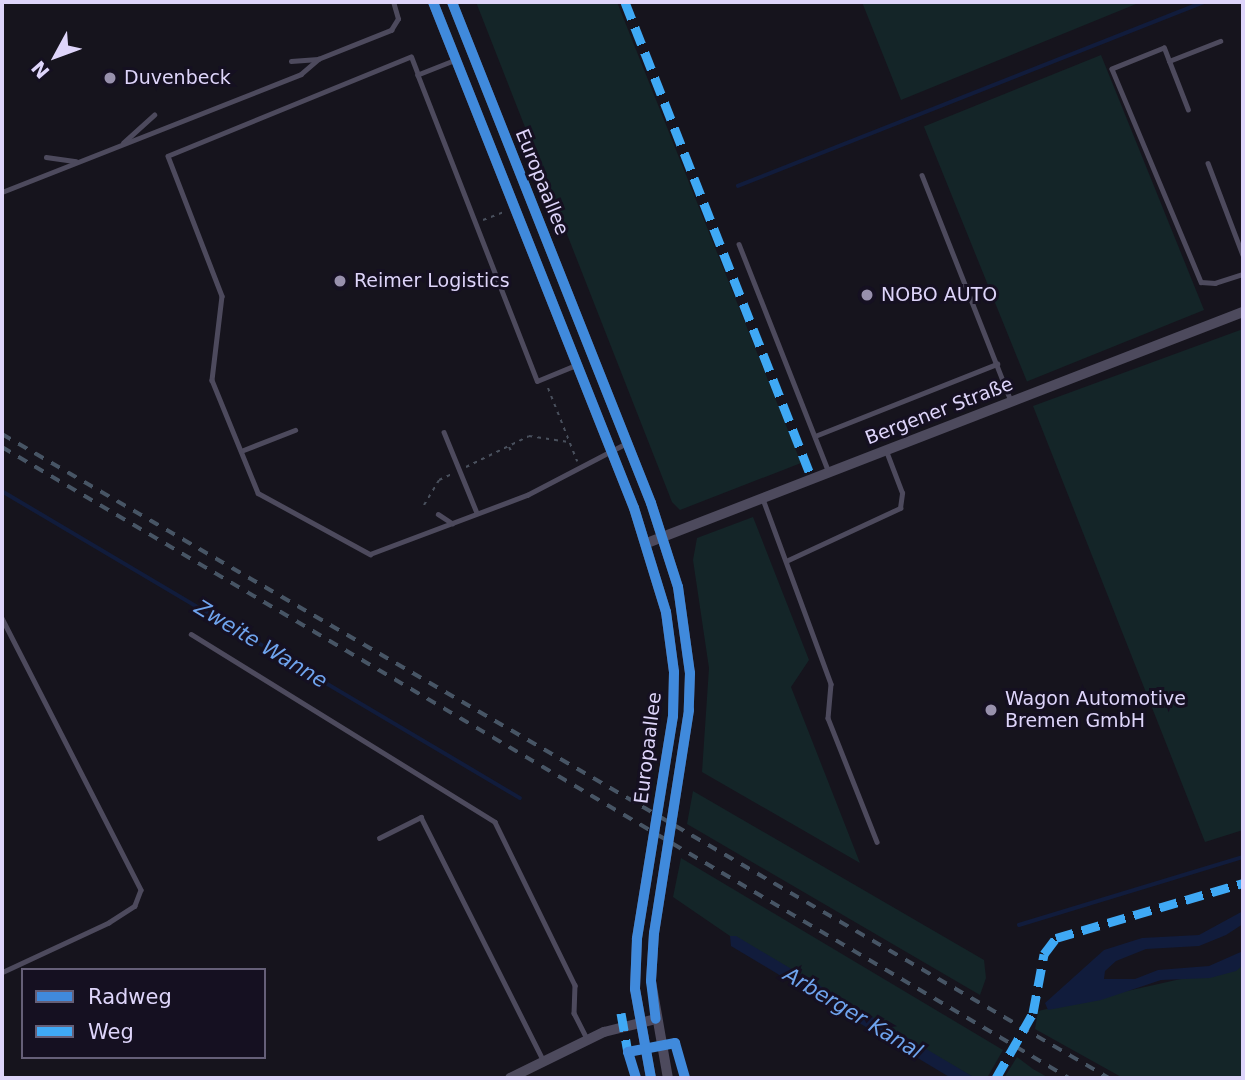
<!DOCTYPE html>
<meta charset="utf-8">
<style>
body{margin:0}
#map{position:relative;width:1245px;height:1080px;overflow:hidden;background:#16141d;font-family:"DejaVu Sans",sans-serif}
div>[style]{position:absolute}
.green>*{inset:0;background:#142528;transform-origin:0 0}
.water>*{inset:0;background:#111c3c}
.stream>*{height:3.5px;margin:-1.75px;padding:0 1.75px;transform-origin:1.75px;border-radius:1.75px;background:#111c3c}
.path>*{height:2px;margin-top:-1px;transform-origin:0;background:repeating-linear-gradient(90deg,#49505d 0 3.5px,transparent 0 8.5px)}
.service>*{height:4.5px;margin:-2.25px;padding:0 2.25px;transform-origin:2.25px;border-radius:2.25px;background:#4d4a5d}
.minor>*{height:10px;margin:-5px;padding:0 5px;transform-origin:5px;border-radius:5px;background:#4d4a5d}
.rail>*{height:3.5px;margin-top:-1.75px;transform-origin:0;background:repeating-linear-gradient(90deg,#475565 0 10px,transparent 0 19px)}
.quiet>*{height:9px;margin-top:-4.5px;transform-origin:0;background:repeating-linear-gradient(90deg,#3fa9f5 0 18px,transparent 0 27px)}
.cycleway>*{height:10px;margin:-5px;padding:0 5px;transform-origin:5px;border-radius:5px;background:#408adc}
.dots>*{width:19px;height:19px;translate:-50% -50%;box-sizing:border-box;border:4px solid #151021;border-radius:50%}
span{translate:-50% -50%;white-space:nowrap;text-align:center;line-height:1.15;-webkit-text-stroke:6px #151021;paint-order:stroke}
.poi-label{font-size:19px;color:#ded5fa}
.left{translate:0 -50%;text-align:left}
.street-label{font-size:19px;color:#ded5fa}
.water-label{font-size:21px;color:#6fa4ee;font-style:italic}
.frame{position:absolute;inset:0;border:4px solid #ded5fa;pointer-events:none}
.legend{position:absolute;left:21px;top:968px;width:245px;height:91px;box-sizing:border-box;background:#151021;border:2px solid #655f78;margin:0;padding:9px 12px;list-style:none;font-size:21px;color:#ded5fa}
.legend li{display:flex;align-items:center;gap:14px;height:35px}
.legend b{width:35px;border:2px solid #655f78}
.north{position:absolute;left:21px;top:21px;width:70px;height:70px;-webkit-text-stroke:5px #151021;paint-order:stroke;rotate:229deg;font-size:19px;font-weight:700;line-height:28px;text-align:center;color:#ded5fa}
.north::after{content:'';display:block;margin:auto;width:24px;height:32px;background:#ded5fa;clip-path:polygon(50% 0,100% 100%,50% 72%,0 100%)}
</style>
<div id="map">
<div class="green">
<i style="clip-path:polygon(476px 2px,617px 2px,801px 463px,680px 510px,672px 502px)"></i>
<i style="clip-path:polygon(862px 2px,1141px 2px,901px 100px)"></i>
<i style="left:1101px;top:55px;width:275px;height:191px;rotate:68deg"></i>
<i style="clip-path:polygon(1243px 329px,1243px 830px,1205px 842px,1033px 406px)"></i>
<i style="clip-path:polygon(753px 517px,809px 660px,791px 687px,860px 863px,702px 772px,709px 668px,693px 560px,697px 538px)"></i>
<i style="clip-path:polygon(693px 791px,984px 960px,986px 978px,980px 995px,687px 824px)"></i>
<i style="clip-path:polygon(681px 858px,1003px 1050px,987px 1078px,975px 1078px,883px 1027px,730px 936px,673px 897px)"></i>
<i style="clip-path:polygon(1243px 965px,1243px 1078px,1123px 1078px,1035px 1029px,1038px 1011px)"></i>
<i style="clip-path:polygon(1017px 1057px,1033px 1069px,1049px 1078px,1004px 1078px)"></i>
</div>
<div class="water">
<i style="clip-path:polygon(1243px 911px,1243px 924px,1226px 935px,1199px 946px,1146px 949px,1116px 961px,1105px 971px,1104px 979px,1135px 979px,1158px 970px,1209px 966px,1243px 951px,1243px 965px,1236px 971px,1210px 978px,1161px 980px,1101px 1000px,1048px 1010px,1045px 1003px,1104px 950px,1142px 938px,1199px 935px)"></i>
<i style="clip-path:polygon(730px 936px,736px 936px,975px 1078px,951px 1078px,731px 946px)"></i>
</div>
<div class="stream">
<i style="left:738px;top:186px;width:501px;rotate:-21.55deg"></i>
<i style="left:2px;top:491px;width:602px;rotate:30.65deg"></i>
<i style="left:1019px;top:925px;width:234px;rotate:-16.9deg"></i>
</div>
<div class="path">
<i style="left:483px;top:220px;width:22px;rotate:-21deg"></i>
<i style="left:548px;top:388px;width:79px;rotate:68.3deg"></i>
<i style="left:509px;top:447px;width:7px;rotate:63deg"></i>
<i style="left:466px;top:467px;width:70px;rotate:-26.2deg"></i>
<i style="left:529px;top:436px;width:40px;rotate:8.5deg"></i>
<i style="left:424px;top:505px;width:29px;rotate:-59deg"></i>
<i style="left:439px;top:480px;width:14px;rotate:-25deg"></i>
</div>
<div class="service">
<i style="left:456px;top:60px;width:41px;rotate:158.5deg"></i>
<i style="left:418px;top:75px;width:328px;rotate:68.7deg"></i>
<i style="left:537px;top:381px;width:42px;rotate:-22.3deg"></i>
<i style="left:291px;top:61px;width:27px;rotate:-4deg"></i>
<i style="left:1169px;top:61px;width:14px;rotate:-111deg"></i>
<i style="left:1164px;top:48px;width:56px;rotate:158deg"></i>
<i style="left:1112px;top:69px;width:231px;rotate:67.3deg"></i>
<i style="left:1201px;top:282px;width:14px;rotate:4deg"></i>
<i style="left:1215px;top:283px;width:29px;rotate:-18deg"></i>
<i style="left:418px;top:75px;width:19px;rotate:-111deg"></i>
<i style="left:411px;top:57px;width:262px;rotate:157.8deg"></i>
<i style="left:168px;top:156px;width:150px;rotate:68.9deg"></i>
<i style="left:222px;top:296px;width:85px;rotate:96.8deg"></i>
<i style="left:212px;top:380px;width:122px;rotate:67.8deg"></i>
<i style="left:258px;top:493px;width:128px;rotate:28.6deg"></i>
<i style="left:370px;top:554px;width:168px;rotate:-20.6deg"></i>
<i style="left:527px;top:495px;width:113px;rotate:-27.5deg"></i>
<i style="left:1188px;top:110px;width:53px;rotate:-111.2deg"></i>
<i style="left:1169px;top:61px;width:55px;rotate:-21.4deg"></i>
<i style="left:123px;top:143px;width:42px;rotate:-42.1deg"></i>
<i style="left:46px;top:157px;width:30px;rotate:8deg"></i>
<i style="left:1208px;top:163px;width:98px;rotate:69.2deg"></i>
<i style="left:922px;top:175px;width:243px;rotate:68.5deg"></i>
<i style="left:2px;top:192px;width:321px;rotate:-21.5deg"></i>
<i style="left:301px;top:74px;width:23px;rotate:-41deg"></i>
<i style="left:318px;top:59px;width:79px;rotate:-21.7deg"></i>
<i style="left:391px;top:30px;width:13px;rotate:-58deg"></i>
<i style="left:398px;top:19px;width:18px;rotate:-106deg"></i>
<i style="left:739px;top:244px;width:245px;rotate:68.5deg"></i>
<i style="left:444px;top:432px;width:87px;rotate:67.8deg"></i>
<i style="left:815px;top:436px;width:196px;rotate:-21.6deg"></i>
<i style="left:241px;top:451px;width:58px;rotate:-21.3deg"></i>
<i style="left:763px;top:499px;width:197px;rotate:69.8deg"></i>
<i style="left:831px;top:684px;width:34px;rotate:95deg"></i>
<i style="left:828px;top:718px;width:133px;rotate:68.4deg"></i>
<i style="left:438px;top:514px;width:17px;rotate:33deg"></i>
<i style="left:786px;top:561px;width:126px;rotate:-24.9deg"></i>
<i style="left:900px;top:508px;width:15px;rotate:-82deg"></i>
<i style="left:902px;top:493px;width:45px;rotate:-110.9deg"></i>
<i style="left:2px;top:618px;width:305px;rotate:62.9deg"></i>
<i style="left:141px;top:890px;width:17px;rotate:111deg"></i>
<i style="left:135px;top:906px;width:31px;rotate:147deg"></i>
<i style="left:109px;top:923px;width:118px;rotate:155deg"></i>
<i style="left:191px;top:634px;width:357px;rotate:31.7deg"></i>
<i style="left:495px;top:822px;width:182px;rotate:63.9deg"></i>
<i style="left:575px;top:985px;width:28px;rotate:92deg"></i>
<i style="left:574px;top:1013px;width:30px;rotate:63deg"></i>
<i style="left:379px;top:838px;width:47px;rotate:-26.6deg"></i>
<i style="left:421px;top:817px;width:272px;rotate:63.3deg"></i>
</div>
<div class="minor">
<i style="left:433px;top:2px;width:544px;rotate:68.34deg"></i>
<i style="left:634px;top:508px;width:109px;rotate:72.9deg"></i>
<i style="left:666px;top:612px;width:61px;rotate:82.4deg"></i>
<i style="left:674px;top:672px;width:44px;rotate:91.3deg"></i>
<i style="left:673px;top:716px;width:226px;rotate:99.2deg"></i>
<i style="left:637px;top:939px;width:50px;rotate:92.3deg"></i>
<i style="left:635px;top:989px;width:90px;rotate:79.8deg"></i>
<i style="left:452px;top:2px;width:539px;rotate:68.34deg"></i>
<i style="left:651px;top:503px;width:88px;rotate:72.2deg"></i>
<i style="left:678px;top:587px;width:87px;rotate:82.1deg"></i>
<i style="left:690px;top:673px;width:37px;rotate:92deg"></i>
<i style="left:689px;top:710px;width:226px;rotate:98.9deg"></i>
<i style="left:654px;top:933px;width:48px;rotate:93.6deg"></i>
<i style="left:651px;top:981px;width:98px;rotate:80.1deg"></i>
<i style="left:647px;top:543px;width:639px;rotate:-21.19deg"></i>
<i style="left:510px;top:1078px;width:105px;rotate:-26.1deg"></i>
<i style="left:604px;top:1032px;width:54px;rotate:-14deg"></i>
</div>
<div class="rail">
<i style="left:2px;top:434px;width:1281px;rotate:30.19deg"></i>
<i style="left:2px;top:447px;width:1240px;rotate:30.6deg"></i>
</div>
<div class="quiet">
<i style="left:625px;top:2px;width:512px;rotate:68.59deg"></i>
<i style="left:621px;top:1013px;width:40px;rotate:80deg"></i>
<i style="left:996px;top:1078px;width:75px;rotate:-60.4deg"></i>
<i style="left:1033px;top:1013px;width:60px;rotate:-79.4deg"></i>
<i style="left:1044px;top:954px;width:20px;rotate:-53deg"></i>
<i style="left:1056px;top:938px;width:195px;rotate:-16.4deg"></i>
</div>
<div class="cycleway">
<i style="left:433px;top:2px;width:544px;rotate:68.34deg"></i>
<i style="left:634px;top:508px;width:109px;rotate:72.9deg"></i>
<i style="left:666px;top:612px;width:61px;rotate:82.4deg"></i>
<i style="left:674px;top:672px;width:44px;rotate:91.3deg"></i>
<i style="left:673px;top:716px;width:226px;rotate:99.2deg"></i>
<i style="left:637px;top:939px;width:50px;rotate:92.3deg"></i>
<i style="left:635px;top:989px;width:90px;rotate:79.8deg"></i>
<i style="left:452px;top:2px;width:539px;rotate:68.34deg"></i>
<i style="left:651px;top:503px;width:88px;rotate:72.2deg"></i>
<i style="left:678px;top:587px;width:87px;rotate:82.1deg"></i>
<i style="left:690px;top:673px;width:37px;rotate:92deg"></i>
<i style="left:689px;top:710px;width:226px;rotate:98.9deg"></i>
<i style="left:654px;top:933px;width:48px;rotate:93.6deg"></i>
<i style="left:651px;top:981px;width:38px;rotate:83deg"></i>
<i style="left:636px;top:1078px;width:27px;rotate:-107deg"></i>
<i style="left:628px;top:1052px;width:48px;rotate:-10.8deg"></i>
<i style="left:675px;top:1043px;width:36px;rotate:74deg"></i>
</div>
<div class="dots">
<i style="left:110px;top:78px;background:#9891ad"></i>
<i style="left:340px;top:281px;background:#9891ad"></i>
<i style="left:867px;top:295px;background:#9891ad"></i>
<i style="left:991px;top:710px;background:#9891ad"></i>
</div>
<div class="poi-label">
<span class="left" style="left:124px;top:78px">Duvenbeck</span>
<span class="left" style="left:354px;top:281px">Reimer Logistics</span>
<span class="left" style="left:881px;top:295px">NOBO AUTO</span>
<span class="left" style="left:1005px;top:710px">Wagon Automotive<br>Bremen GmbH</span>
</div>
<div class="street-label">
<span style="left:542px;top:182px;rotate:68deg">Europaallee</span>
<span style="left:939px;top:411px;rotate:-21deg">Bergener Straße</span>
<span style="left:648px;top:748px;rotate:-83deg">Europaallee</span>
</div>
<div class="water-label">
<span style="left:261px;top:644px;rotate:31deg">Zweite Wanne</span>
<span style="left:853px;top:1013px;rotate:31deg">Arberger Kanal</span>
</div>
<div class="frame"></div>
<ul class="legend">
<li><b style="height:9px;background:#408adc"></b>Radweg</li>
<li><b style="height:9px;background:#3fa9f5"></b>Weg</li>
</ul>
<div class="north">N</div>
</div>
